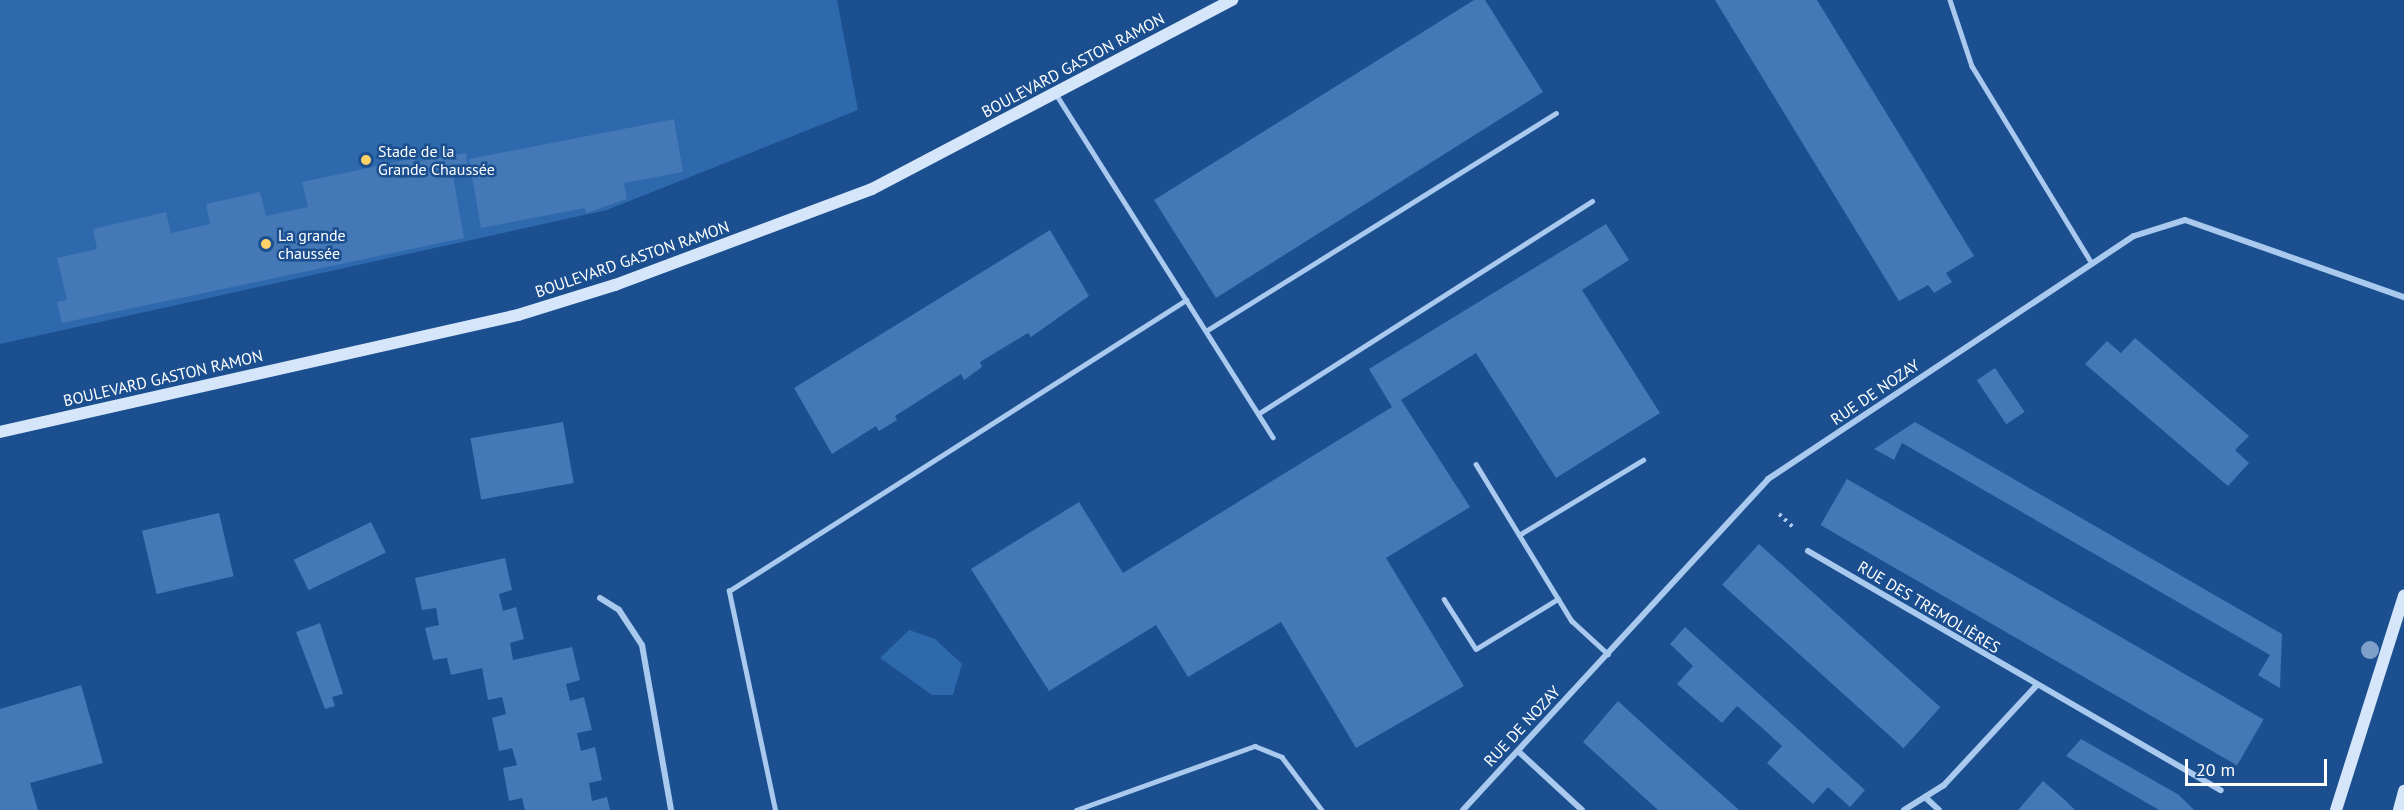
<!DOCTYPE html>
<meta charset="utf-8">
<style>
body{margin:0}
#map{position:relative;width:2404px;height:810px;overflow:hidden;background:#1b4f8f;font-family:"PT Sans",sans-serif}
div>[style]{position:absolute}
.green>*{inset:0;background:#2e69ad}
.building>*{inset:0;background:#4478b7;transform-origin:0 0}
.path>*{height:4px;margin-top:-2px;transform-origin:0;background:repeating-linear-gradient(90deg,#a9c9ee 0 3px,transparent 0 7.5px)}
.lane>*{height:4.5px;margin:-2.25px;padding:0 2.25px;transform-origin:2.25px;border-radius:2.25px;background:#a9c9ee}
.street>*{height:6px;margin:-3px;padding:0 3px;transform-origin:3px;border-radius:3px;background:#a9c9ee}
.secondary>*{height:12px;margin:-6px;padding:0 6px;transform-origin:6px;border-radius:6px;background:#d6e6fa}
.trees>*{width:18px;height:18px;margin:-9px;border-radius:50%;background:#7ea0ca}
.dots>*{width:16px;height:16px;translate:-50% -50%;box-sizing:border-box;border:3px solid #1b4f8f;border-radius:50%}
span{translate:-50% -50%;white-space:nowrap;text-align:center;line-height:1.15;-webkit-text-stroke:5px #1b4f8f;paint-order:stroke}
.street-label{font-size:16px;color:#fff}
.poi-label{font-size:16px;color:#fff}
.left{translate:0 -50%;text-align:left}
.scale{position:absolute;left:2185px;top:759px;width:142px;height:27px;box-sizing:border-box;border:3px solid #fff;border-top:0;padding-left:8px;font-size:18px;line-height:21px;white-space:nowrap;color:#fff;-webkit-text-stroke:4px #1b4f8f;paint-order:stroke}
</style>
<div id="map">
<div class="green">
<i style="clip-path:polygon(0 0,837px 0,858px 110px,607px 210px,0 344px)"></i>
<i style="clip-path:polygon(909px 630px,935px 639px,962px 664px,953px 695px,932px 695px,880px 658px)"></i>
</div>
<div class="building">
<i style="clip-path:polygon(1474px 0,1485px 0,1543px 92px,1216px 298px,1154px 200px)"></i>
<i style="clip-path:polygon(1715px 0,1817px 0,1974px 256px,1946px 273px,1952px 282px,1934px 293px,1928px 285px,1899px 301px)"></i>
<i style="clip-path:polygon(674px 119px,683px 172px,624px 183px,627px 199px,586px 213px,585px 208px,481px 228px,469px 159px)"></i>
<i style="clip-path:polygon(466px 153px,469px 173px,453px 176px,464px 238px,62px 323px,57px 302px,67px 300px,57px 258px,97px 249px,93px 229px,166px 212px,171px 233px,210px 224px,206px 204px,260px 192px,266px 216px,308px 207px,302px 182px,415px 158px,415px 162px)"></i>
<i style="clip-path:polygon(1606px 224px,1629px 260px,1582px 290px,1660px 413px,1556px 478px,1476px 353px,1401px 400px,1470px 507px,1386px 558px,1464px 686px,1356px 748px,1281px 622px,1188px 677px,1156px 625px,1049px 691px,971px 569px,1079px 502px,1123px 573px,1392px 407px,1369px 369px)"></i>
<i style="clip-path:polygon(1050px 230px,1089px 296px,1031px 337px,1028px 333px,980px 362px,982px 367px,964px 380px,961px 374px,895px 416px,897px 420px,879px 431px,876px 426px,832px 454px,794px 388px)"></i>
<i style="clip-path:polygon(2135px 338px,2249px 436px,2235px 450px,2249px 463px,2228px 486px,2085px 364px,2107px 341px,2121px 353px)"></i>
<i style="left:1995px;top:368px;width:53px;height:22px;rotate:56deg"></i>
<i style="left:563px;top:422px;width:62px;height:94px;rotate:80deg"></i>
<i style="clip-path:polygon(1915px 422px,2282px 634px,2280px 688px,2258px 675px,2270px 655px,1902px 443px,1894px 460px,1874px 449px)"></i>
<i style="left:1847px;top:479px;width:481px;height:53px;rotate:30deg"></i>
<i style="left:219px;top:513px;width:65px;height:79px;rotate:77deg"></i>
<i style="left:371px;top:522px;width:34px;height:86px;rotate:64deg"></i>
<i style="left:1759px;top:544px;width:244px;height:55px;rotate:42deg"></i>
<i style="clip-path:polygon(505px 558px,512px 590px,499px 594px,503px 611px,516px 607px,524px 639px,510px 643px,513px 660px,572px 647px,580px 680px,566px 684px,570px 701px,584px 697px,592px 730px,577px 733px,581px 751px,595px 747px,602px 780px,589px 783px,592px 801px,607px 797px,610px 810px,525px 810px,522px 798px,509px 801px,503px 768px,517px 765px,512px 748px,499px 751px,492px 718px,506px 714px,502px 697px,488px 700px,482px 668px,451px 675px,447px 658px,433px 660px,425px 628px,439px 625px,436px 608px,422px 610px,415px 578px)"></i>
<i style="clip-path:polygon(320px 623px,343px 694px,332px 697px,335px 706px,325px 709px,296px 632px)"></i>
<i style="clip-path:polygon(1685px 627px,1865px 790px,1850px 807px,1828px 787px,1813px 804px,1767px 763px,1782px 746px,1760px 726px,1737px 706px,1722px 723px,1677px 684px,1693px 666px,1670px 644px)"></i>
<i style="clip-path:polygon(81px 685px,103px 763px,30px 783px,38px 810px,0 810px,0 709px)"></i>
<i style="clip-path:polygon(1618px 701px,1663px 742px,1739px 810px,1658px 810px,1583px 742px)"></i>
<i style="clip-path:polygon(2081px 739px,2179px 795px,2194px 810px,2159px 810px,2066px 756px)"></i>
<i style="clip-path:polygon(2043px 781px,2066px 801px,2075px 810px,2018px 810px)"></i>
</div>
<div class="path">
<i style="left:1779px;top:514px;width:22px;rotate:43deg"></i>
</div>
<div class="lane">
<i style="left:1950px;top:0;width:70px;rotate:71.6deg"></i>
<i style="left:1972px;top:66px;width:231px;rotate:58.7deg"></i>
<i style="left:1056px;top:94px;width:406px;rotate:57.7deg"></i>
<i style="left:1206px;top:331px;width:412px;rotate:-31.9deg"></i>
<i style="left:1258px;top:414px;width:396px;rotate:-32.5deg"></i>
<i style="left:1476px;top:464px;width:184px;rotate:58.6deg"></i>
<i style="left:1572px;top:621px;width:49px;rotate:42.5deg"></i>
<i style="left:1519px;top:535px;width:145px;rotate:-31.2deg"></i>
<i style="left:1444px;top:599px;width:59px;rotate:57.4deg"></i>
<i style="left:1476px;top:649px;width:96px;rotate:-31.4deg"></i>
<i style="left:775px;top:810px;width:224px;rotate:-101.9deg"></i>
<i style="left:729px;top:591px;width:542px;rotate:-32.49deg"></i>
<i style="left:1076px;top:810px;width:190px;rotate:-19.7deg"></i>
<i style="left:1255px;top:746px;width:29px;rotate:22deg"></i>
<i style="left:1282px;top:757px;width:66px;rotate:53deg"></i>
</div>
<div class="street">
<i style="left:1808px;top:551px;width:477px;rotate:30.1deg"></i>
<i style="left:600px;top:598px;width:22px;rotate:32deg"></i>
<i style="left:619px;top:610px;width:42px;rotate:56.7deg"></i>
<i style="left:642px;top:645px;width:168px;rotate:80deg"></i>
<i style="left:1518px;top:751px;width:87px;rotate:42.7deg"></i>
<i style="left:1925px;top:797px;width:19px;rotate:43deg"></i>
<i style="left:1463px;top:810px;width:450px;rotate:-47.3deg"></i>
<i style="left:1768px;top:479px;width:439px;rotate:-33.6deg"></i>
<i style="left:2134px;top:236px;width:53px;rotate:-17.4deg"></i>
<i style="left:2185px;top:220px;width:232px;rotate:19.4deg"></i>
<i style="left:1904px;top:810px;width:47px;rotate:-32deg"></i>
<i style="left:1944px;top:785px;width:135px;rotate:-47.1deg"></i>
</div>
<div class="secondary">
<i style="left:0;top:432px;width:531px;rotate:-12.73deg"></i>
<i style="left:518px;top:315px;width:102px;rotate:-17.2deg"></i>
<i style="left:615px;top:285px;width:274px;rotate:-20.5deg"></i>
<i style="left:872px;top:189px;width:407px;rotate:-27.7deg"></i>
<i style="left:2336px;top:810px;width:225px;rotate:-72.4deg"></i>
<i style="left:2399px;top:810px;width:20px;rotate:-75deg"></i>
</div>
<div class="trees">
<i style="left:2370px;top:650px"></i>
</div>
<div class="dots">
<i style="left:366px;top:160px;background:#ffd166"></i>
<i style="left:266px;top:244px;background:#ffd166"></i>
</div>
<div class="street-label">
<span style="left:1073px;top:65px;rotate:-28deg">BOULEVARD GASTON RAMON</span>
<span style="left:632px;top:259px;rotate:-19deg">BOULEVARD GASTON RAMON</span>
<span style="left:163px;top:378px;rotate:-13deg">BOULEVARD GASTON RAMON</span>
<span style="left:1875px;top:392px;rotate:-34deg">RUE DE NOZAY</span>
<span style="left:1929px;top:607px;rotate:31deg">RUE DES TREMOLIÈRES</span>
<span style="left:1522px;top:726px;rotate:-47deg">RUE DE NOZAY</span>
</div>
<div class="poi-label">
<span class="left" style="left:378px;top:160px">Stade de la<br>Grande Chaussée</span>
<span class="left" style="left:278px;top:244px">La grande<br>chaussée</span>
</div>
<div class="scale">20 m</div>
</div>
